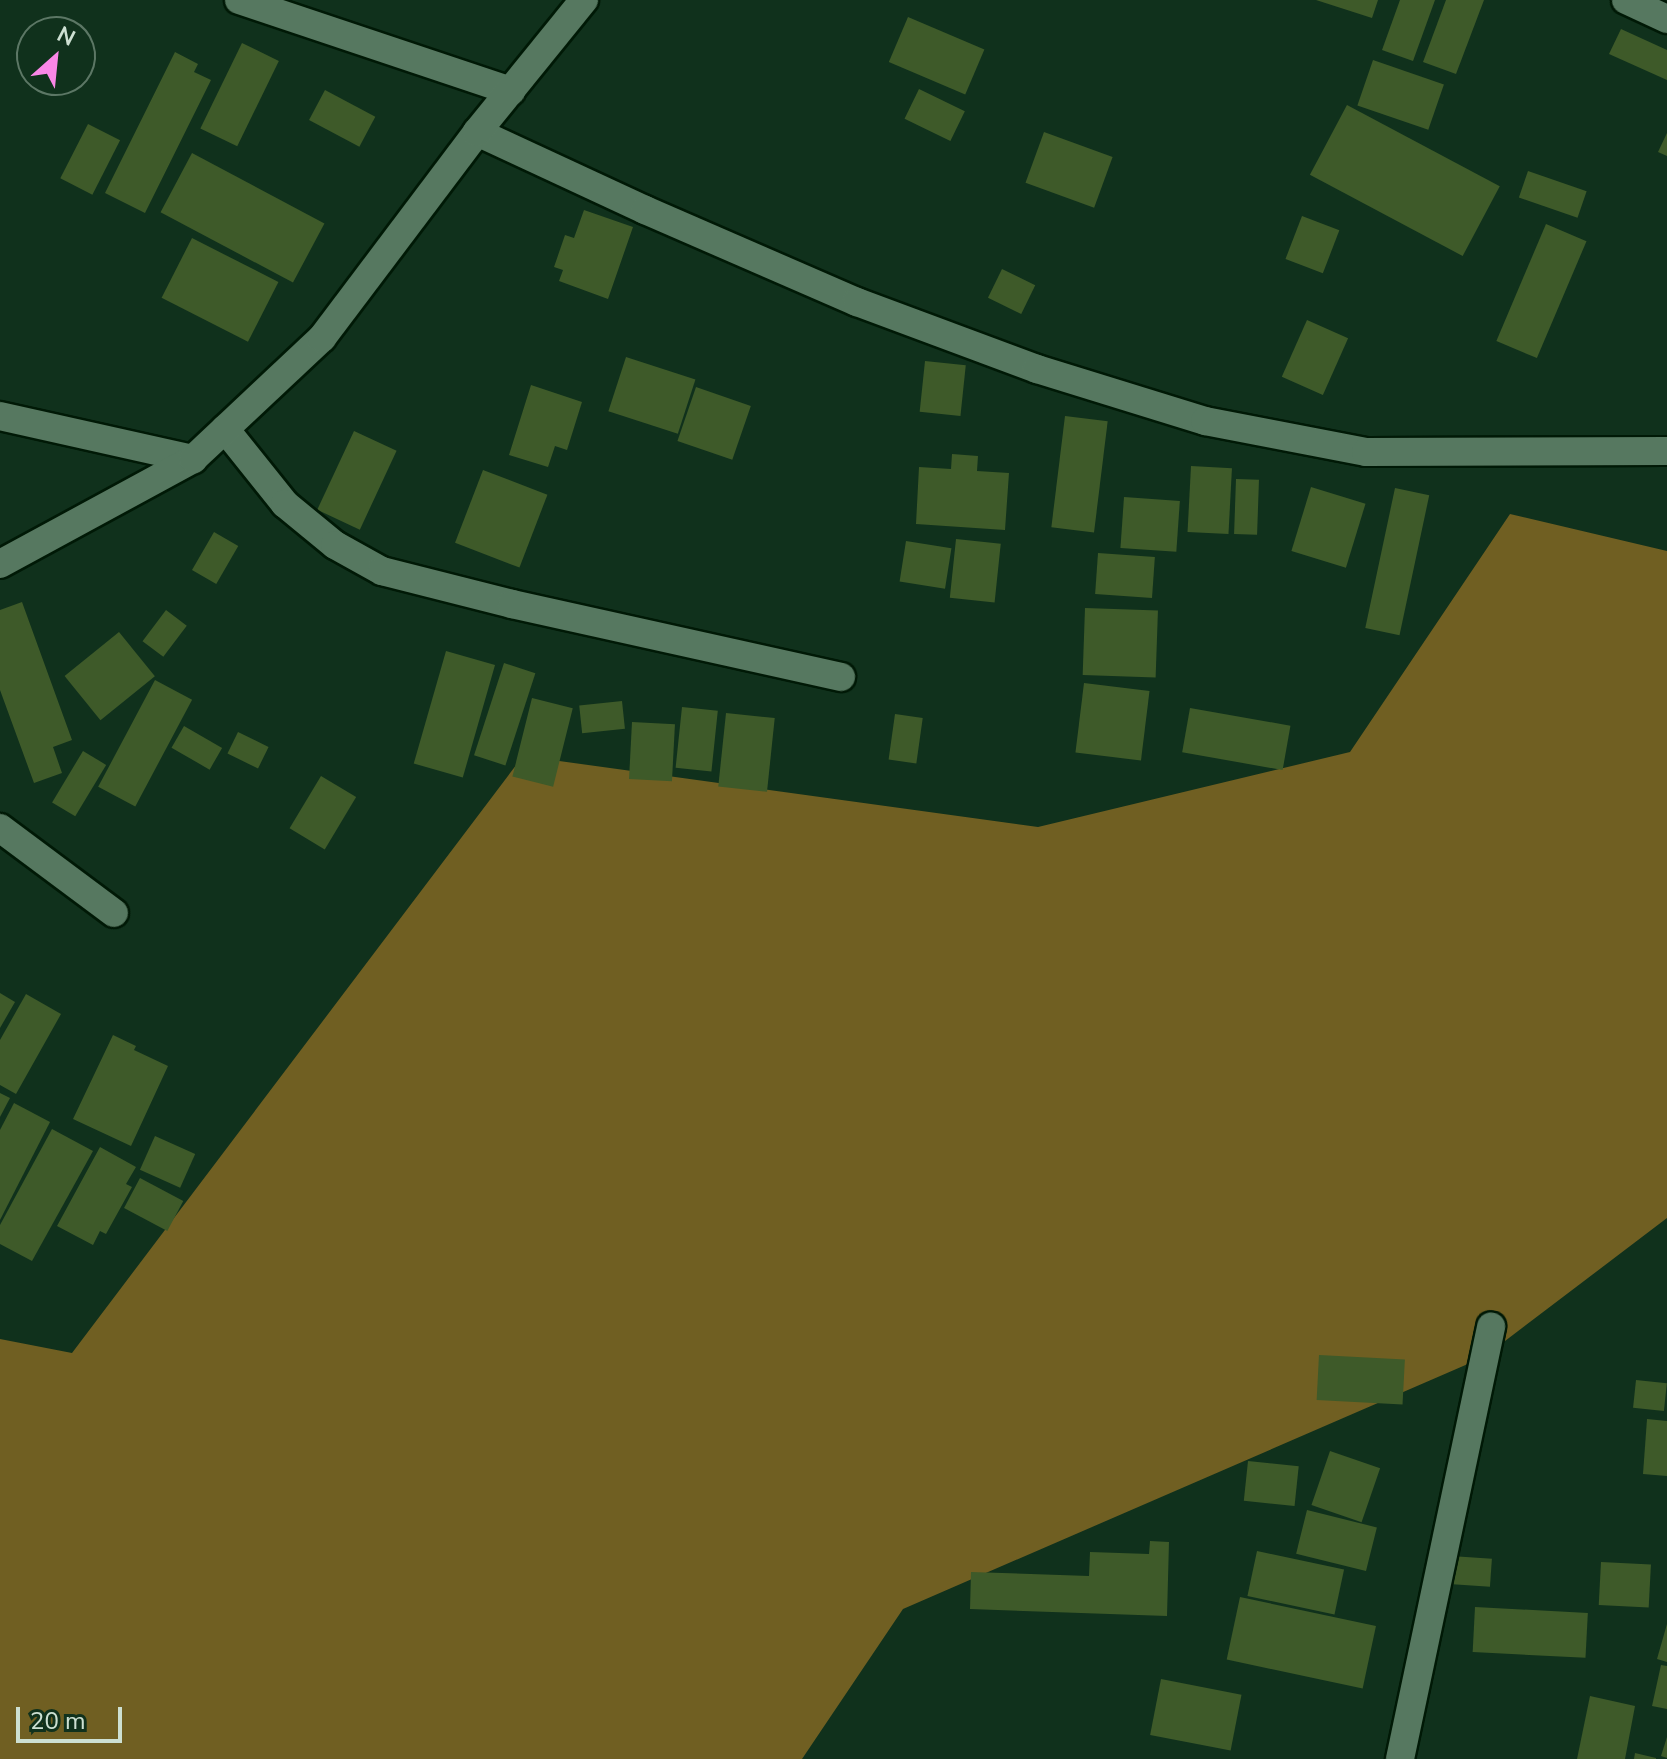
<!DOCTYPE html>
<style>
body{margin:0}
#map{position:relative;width:1667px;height:1759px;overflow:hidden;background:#10311c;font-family:"Nunito Sans",sans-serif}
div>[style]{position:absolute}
.forest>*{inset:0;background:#705f22}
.building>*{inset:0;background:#3e5a29;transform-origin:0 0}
.roads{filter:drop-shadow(2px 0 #001906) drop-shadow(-2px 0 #001906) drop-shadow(0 2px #001906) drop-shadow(0 -2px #001906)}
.street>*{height:28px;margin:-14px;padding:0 14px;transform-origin:14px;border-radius:14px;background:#567860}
span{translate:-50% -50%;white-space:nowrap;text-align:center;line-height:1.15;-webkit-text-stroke:8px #10311c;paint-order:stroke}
.north{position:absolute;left:16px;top:16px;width:80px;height:80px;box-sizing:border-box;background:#10311c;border:2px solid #5c7765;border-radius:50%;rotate:27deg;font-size:22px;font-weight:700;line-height:32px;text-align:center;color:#cde0d2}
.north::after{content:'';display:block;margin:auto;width:28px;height:36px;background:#fa87e7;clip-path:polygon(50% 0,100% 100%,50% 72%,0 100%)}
.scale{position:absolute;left:16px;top:1707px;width:106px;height:36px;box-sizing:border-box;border:4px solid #cde0d2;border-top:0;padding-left:10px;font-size:24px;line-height:28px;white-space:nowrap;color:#cde0d2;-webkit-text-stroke:6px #10311c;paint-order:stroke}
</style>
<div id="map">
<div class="forest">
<i style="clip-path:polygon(1510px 514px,1667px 551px,1667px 1218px,1484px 1357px,903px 1609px,802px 1759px,0 1759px,0 1339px,72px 1353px,523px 756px,1038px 827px,1350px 752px)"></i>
</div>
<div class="building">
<i style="clip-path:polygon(1316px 0,1378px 0,1372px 18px)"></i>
<i style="clip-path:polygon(1400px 0,1435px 0,1413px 61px,1382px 50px)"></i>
<i style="clip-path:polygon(1446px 0,1484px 0,1456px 74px,1423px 62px)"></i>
<i style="left:908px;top:17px;width:83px;height:49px;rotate:23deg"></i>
<i style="clip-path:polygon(1621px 29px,1667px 50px,1667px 80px,1609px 54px)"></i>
<i style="left:242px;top:43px;width:41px;height:95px;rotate:26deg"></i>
<i style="clip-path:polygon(175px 52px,198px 64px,194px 72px,211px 80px,145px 213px,105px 193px)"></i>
<i style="left:1373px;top:60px;width:75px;height:48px;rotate:19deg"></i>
<i style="left:919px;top:89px;width:51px;height:33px;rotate:26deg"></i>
<i style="left:325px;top:90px;width:57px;height:34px;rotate:28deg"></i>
<i style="left:1347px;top:105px;width:173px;height:79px;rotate:28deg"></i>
<i style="left:88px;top:124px;width:36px;height:61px;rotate:27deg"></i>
<i style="left:1044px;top:132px;width:73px;height:54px;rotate:20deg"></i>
<i style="clip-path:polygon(1667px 133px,1667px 156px,1658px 152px)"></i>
<i style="left:192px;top:153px;width:150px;height:67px;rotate:28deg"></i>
<i style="left:1528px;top:171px;width:62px;height:28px;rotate:19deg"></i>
<i style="clip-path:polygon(584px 210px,633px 227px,608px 299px,559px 281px,563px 270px,554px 267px,565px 235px,574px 238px)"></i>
<i style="left:1302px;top:216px;width:40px;height:46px;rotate:21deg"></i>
<i style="left:1546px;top:224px;width:44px;height:127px;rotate:23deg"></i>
<i style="left:192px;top:238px;width:97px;height:67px;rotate:27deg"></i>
<i style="left:1002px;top:269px;width:37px;height:32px;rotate:26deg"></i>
<i style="left:1307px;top:320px;width:45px;height:62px;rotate:24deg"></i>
<i style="left:626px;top:357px;width:73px;height:57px;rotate:18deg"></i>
<i style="left:925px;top:361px;width:41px;height:51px;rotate:6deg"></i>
<i style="clip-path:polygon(531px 385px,582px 402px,567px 450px,555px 446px,548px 467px,509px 455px)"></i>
<i style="left:696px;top:387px;width:58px;height:57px;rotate:19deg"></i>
<i style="left:1065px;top:416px;width:43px;height:112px;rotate:7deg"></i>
<i style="left:354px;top:431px;width:47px;height:87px;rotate:25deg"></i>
<i style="clip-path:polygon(952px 454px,978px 456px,977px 471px,1009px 473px,1005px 530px,916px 524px,919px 467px,951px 469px)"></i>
<i style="left:1191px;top:466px;width:41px;height:66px;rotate:3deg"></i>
<i style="left:483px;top:470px;width:69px;height:78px;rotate:21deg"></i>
<i style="left:1236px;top:479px;width:23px;height:55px;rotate:2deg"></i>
<i style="left:1311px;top:487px;width:57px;height:67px;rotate:17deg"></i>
<i style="left:1395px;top:488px;width:35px;height:143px;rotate:12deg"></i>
<i style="left:1124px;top:497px;width:56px;height:51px;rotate:4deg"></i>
<i style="left:214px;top:532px;width:28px;height:44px;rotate:30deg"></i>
<i style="left:956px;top:539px;width:45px;height:59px;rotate:6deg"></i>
<i style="left:906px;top:541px;width:46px;height:41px;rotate:9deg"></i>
<i style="left:1098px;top:553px;width:57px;height:41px;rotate:4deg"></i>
<i style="clip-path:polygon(22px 602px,72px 740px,53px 747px,62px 773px,34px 783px,0 690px,0 610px)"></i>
<i style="left:1085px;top:608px;width:73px;height:67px;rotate:2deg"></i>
<i style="left:166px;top:610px;width:26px;height:39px;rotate:37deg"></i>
<i style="left:119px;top:632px;width:57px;height:70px;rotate:51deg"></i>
<i style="left:446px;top:651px;width:51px;height:117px;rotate:16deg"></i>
<i style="left:504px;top:663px;width:33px;height:97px;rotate:18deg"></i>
<i style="left:155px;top:680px;width:42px;height:121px;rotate:28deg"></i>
<i style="left:1084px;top:683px;width:66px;height:70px;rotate:7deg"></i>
<i style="left:532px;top:698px;width:42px;height:81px;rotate:14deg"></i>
<i style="left:622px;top:701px;width:28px;height:43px;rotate:84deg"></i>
<i style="left:682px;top:707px;width:36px;height:61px;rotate:6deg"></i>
<i style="left:1190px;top:708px;width:102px;height:45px;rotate:10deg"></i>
<i style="left:726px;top:713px;width:49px;height:74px;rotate:6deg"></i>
<i style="left:895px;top:714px;width:28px;height:46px;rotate:8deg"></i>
<i style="left:632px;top:722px;width:43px;height:57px;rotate:3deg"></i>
<i style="left:184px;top:726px;width:44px;height:25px;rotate:30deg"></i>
<i style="left:238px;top:732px;width:34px;height:24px;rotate:26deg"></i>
<i style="left:83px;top:751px;width:27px;height:60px;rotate:31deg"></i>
<i style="left:321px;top:776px;width:41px;height:61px;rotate:31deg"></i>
<i style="clip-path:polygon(0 993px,15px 1002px,0 1028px)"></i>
<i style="clip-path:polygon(26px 994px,61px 1014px,16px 1094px,0 1085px,0 1040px)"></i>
<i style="clip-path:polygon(113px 1035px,136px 1046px,134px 1050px,168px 1066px,131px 1146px,73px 1119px)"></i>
<i style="clip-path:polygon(0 1093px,10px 1098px,0 1117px)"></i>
<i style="clip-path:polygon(14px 1103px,50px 1122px,0 1220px,0 1130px)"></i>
<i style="clip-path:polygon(52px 1129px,93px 1151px,32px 1261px,0 1244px,0 1225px)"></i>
<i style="left:155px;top:1136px;width:44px;height:37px;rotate:24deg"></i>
<i style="clip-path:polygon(100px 1147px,136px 1167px,126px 1184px,132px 1187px,106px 1234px,100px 1231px,93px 1245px,57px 1226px)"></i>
<i style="left:140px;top:1178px;width:49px;height:34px;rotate:28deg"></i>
<i style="left:1319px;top:1355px;width:86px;height:45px;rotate:3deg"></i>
<i style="left:1636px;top:1380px;width:31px;height:28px;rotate:6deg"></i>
<i style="clip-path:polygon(1647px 1419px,1667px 1421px,1667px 1476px,1643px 1474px)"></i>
<i style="left:1330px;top:1451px;width:53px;height:57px;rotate:19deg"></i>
<i style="left:1248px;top:1461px;width:51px;height:40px;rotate:6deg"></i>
<i style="left:1307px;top:1510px;width:72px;height:45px;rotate:14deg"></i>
<i style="clip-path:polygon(1150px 1541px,1169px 1542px,1167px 1616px,970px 1609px,971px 1572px,1089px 1576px,1090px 1552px,1149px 1554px)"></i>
<i style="left:1257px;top:1551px;width:89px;height:46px;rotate:12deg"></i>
<i style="left:1451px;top:1556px;width:41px;height:28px;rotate:4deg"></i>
<i style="left:1601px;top:1562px;width:50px;height:43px;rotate:3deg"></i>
<i style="left:1240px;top:1597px;width:139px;height:64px;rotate:12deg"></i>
<i style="left:1475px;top:1607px;width:113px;height:45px;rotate:3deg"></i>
<i style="clip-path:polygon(1667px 1624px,1667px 1662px,1657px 1659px)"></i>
<i style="clip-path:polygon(1661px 1665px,1667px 1666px,1667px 1709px,1652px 1706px)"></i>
<i style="left:1161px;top:1679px;width:82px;height:57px;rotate:11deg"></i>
<i style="clip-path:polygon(1590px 1696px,1635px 1706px,1625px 1759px,1577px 1759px)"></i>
<i style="clip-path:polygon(1667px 1737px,1667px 1758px,1661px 1756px)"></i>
<i style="clip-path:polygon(1635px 1753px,1656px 1758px,1656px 1759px,1634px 1759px)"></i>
</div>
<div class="roads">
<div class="street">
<i style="left:239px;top:0;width:287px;rotate:18.5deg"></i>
<i style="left:1626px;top:0;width:45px;rotate:24.9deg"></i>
<i style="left:477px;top:132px;width:185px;rotate:24.9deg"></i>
<i style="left:645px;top:210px;width:231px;rotate:23.5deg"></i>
<i style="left:857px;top:302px;width:192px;rotate:20.4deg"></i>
<i style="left:1037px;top:369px;width:176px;rotate:17.2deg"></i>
<i style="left:1205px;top:421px;width:164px;rotate:10.9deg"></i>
<i style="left:1366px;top:452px;width:301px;rotate:-0.2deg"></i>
<i style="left:0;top:416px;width:198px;rotate:12.6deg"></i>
<i style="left:225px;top:429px;width:96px;rotate:51.3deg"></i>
<i style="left:285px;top:504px;width:65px;rotate:39.4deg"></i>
<i style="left:335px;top:545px;width:54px;rotate:29deg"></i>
<i style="left:382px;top:571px;width:134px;rotate:14.2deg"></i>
<i style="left:512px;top:604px;width:337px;rotate:12.5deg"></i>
<i style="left:0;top:564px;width:220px;rotate:-28.5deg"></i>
<i style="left:193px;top:459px;width:177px;rotate:-43.2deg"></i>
<i style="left:322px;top:338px;width:258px;rotate:-53deg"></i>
<i style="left:477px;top:132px;width:170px;rotate:-51deg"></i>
<i style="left:0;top:828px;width:142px;rotate:36.7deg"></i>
<i style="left:1400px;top:1759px;width:442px;rotate:-78.1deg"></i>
</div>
</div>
<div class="north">N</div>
<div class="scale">20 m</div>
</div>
